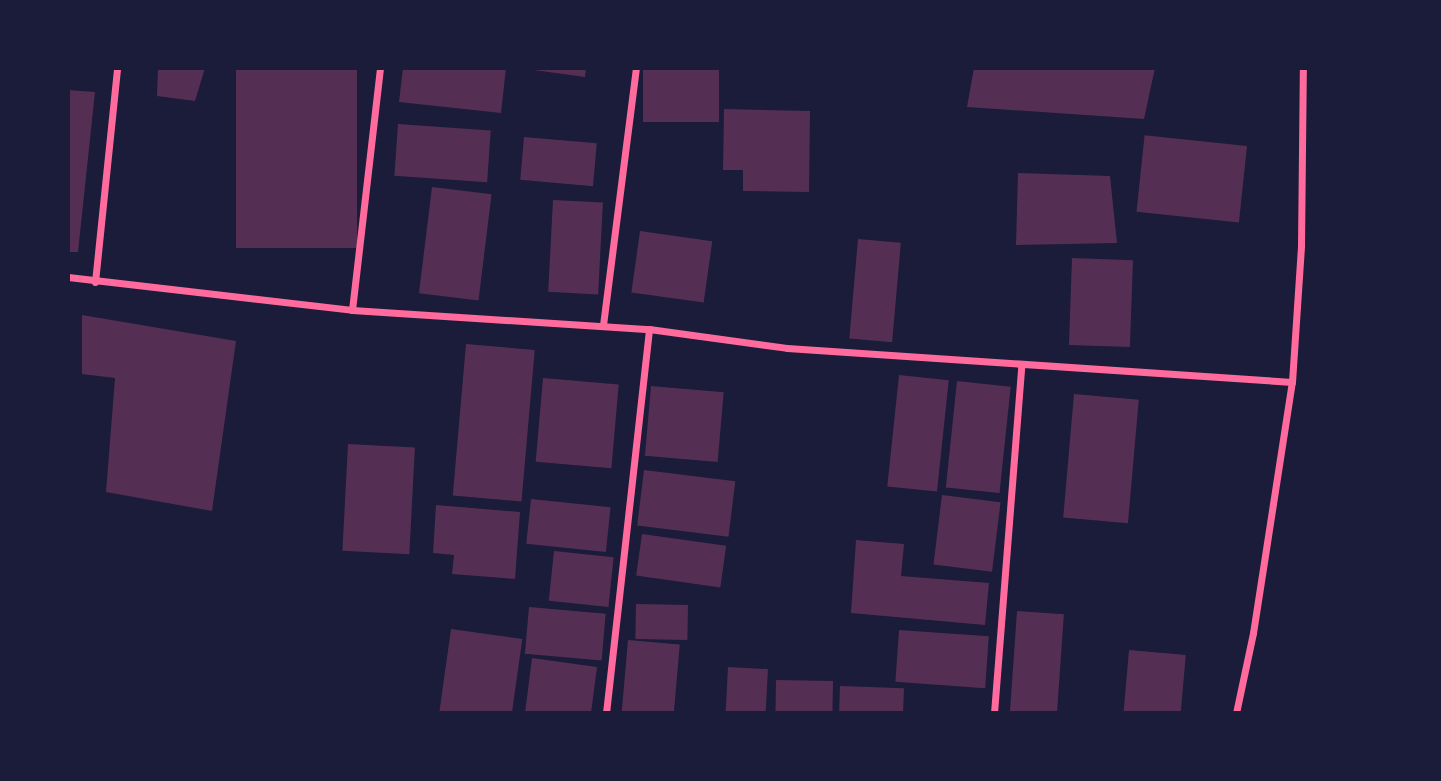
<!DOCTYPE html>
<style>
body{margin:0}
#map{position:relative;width:1441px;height:781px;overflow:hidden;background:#1b1b3a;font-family:"Fira Sans",sans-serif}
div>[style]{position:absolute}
.building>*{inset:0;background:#542f53;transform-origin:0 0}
.minor>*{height:7px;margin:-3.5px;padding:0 3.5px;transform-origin:3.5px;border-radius:3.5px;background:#ff6b9d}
span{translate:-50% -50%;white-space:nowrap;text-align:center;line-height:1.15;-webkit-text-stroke:5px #1b1b3a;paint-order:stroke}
.frame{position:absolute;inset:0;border:70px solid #1b1b3a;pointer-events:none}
</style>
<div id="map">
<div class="building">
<i style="clip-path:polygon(158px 68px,205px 68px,195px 101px,157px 96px)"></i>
<i style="left:236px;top:68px;width:121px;height:180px"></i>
<i style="clip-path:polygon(403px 68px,506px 68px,501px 113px,399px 102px)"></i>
<i style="clip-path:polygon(519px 68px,586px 68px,585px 77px)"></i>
<i style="left:643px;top:68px;width:76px;height:54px"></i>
<i style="clip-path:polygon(974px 68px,1155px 68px,1144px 119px,967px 107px)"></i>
<i style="clip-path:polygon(68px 90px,95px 92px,78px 252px,68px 252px)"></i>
<i style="clip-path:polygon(724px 109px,810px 111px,809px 192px,743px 191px,743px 170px,723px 170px)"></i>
<i style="left:398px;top:124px;width:93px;height:52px;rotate:4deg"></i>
<i style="left:524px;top:137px;width:73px;height:43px;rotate:5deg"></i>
<i style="left:1247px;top:146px;width:77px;height:103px;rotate:96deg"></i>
<i style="clip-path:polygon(1018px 173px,1110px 176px,1117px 243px,1016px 245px)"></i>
<i style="left:432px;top:187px;width:60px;height:107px;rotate:7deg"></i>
<i style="left:553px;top:200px;width:50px;height:92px;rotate:3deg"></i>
<i style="left:640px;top:231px;width:73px;height:62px;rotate:8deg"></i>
<i style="left:858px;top:239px;width:43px;height:100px;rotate:5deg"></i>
<i style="left:1072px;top:258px;width:61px;height:87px;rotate:2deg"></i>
<i style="clip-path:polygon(82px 315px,236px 341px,212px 511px,106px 492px,115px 378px,82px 374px)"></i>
<i style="left:466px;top:344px;width:69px;height:152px;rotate:5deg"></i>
<i style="left:899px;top:375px;width:50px;height:112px;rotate:6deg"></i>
<i style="left:543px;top:378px;width:76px;height:84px;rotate:5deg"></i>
<i style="left:957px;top:381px;width:54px;height:107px;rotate:6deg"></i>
<i style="left:651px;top:386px;width:73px;height:70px;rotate:5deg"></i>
<i style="left:1074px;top:394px;width:65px;height:124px;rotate:5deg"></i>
<i style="left:348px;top:444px;width:67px;height:107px;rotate:3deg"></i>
<i style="left:644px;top:470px;width:92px;height:56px;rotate:7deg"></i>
<i style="left:942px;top:495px;width:59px;height:70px;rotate:7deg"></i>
<i style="left:531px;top:499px;width:80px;height:45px;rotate:6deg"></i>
<i style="clip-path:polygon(436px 505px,520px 512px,515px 579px,452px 574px,454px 555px,433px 553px)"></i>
<i style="left:642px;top:534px;width:85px;height:42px;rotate:8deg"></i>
<i style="clip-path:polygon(856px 540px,904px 544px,901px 576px,989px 583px,985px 625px,851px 613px)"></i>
<i style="left:554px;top:551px;width:60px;height:50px;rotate:6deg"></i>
<i style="left:636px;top:604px;width:52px;height:35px;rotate:1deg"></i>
<i style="left:529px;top:607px;width:77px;height:47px;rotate:5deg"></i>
<i style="left:1017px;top:611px;width:47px;height:102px;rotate:4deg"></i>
<i style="left:451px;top:629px;width:72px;height:85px;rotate:8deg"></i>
<i style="left:899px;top:630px;width:90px;height:52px;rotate:4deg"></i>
<i style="left:628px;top:640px;width:52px;height:73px;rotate:5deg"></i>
<i style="left:1129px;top:650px;width:57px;height:62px;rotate:5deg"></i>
<i style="clip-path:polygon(532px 658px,597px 667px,591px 713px,525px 713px)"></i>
<i style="left:728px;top:667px;width:40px;height:46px;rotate:3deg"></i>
<i style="left:776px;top:680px;width:57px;height:33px;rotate:1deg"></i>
<i style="left:840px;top:686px;width:64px;height:27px;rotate:2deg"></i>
</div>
<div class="minor">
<i style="left:68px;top:277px;width:286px;rotate:6.6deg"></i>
<i style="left:352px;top:310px;width:298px;rotate:3.7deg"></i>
<i style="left:649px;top:329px;width:139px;rotate:7.8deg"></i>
<i style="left:787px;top:348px;width:506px;rotate:3.85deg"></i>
<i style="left:95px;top:282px;width:215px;rotate:-84.1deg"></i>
<i style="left:352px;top:310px;width:244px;rotate:-83.4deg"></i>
<i style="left:603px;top:325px;width:259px;rotate:-82.7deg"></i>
<i style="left:606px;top:713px;width:386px;rotate:-83.6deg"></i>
<i style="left:994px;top:713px;width:347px;rotate:-85.5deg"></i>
<i style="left:1236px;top:713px;width:82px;rotate:-78deg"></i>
<i style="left:1253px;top:633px;width:254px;rotate:-81.2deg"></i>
<i style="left:1292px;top:382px;width:136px;rotate:-86.2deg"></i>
<i style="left:1301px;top:246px;width:178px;rotate:-89.4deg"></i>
</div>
<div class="frame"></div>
</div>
